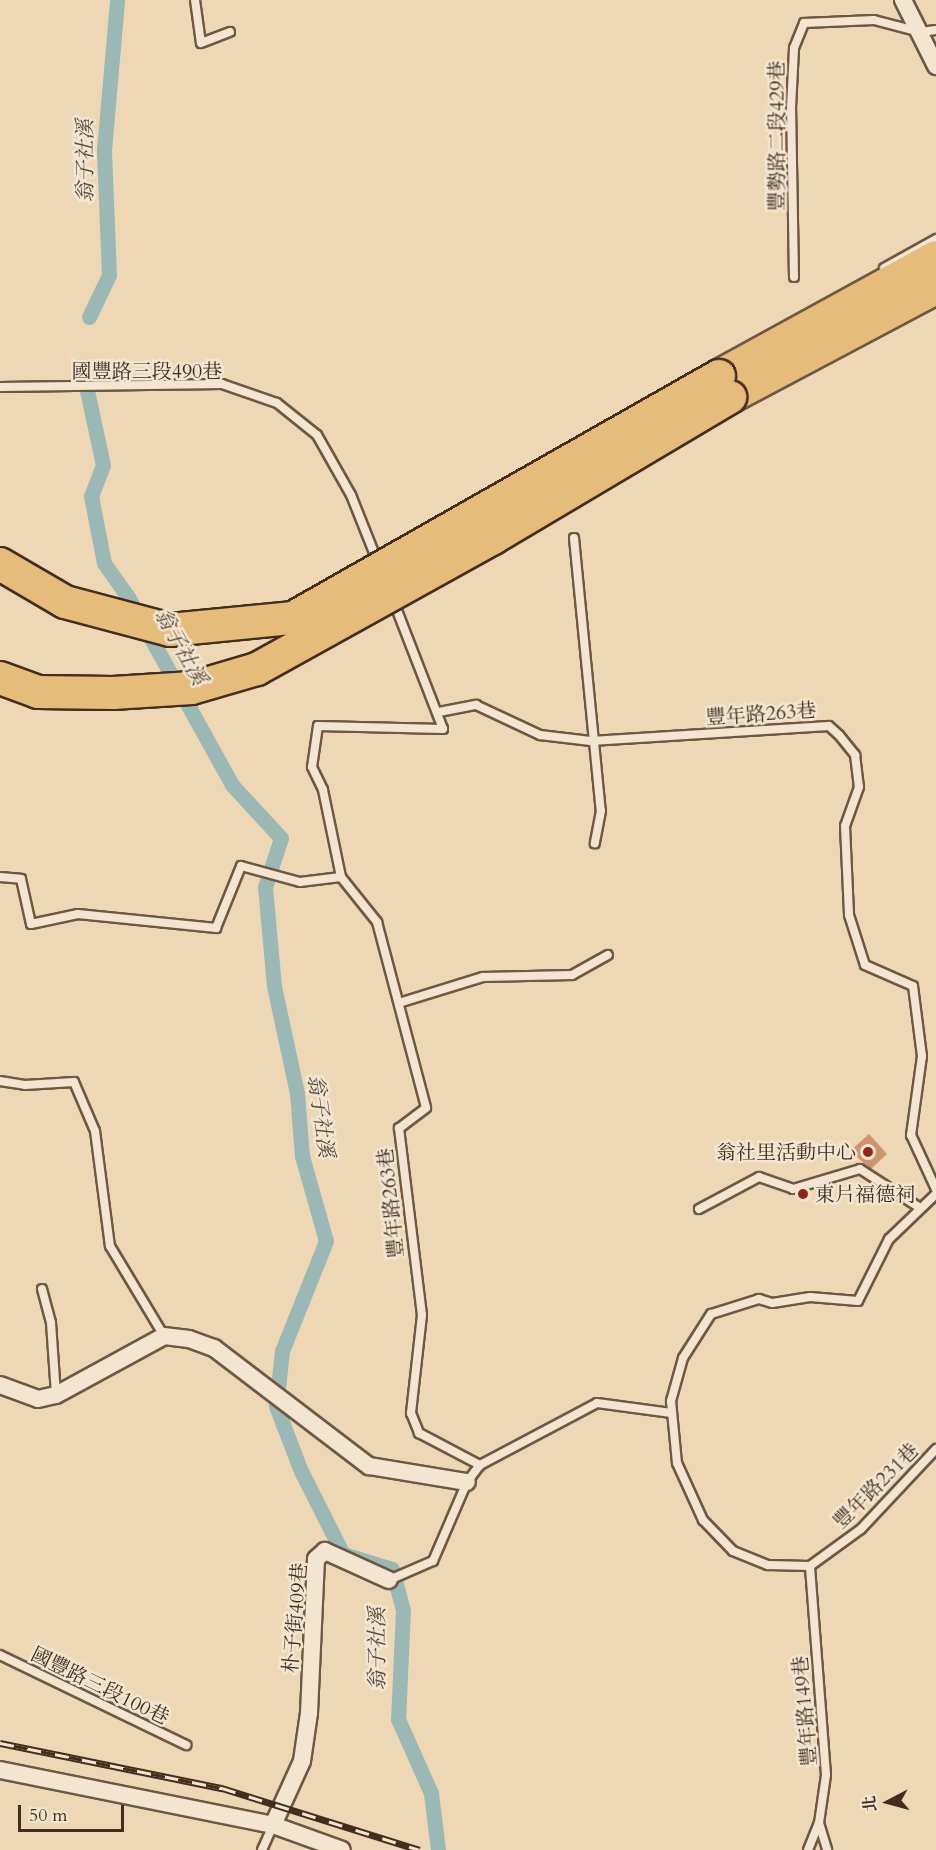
<!DOCTYPE html>
<meta charset="utf-8">
<style>
body{margin:0}
#map{position:relative;width:936px;height:1850px;overflow:hidden;background:#edd7b5;font-family:Cardo,"Noto Serif TC",serif}
div>[style]{position:absolute}
.canal>*{height:15px;margin:-7.5px;padding:0 7.5px;transform-origin:7.5px;border-radius:7.5px;background:#9bb8b5}
.building>*{inset:0;background:#cf946f}
.roads{filter:drop-shadow(2px 0 #6d5844) drop-shadow(-2px 0 #6d5844) drop-shadow(0 2px #6d5844) drop-shadow(0 -2px #6d5844)}
.service>*{height:8px;margin:-4px;padding:0 4px;transform-origin:4px;border-radius:4px;background:#f3e5cf}
.minor>*{height:16px;margin:-8px;padding:0 8px;transform-origin:8px;border-radius:8px;background:#f3e5cf}
.motorway>*{height:32px;margin:-16px;padding:0 16px;transform-origin:16px;border-radius:16px;background:#e6bc7a}
.rail>*{height:7px;margin-top:-3.5px;transform-origin:0;background:repeating-linear-gradient(90deg,#f3e5cf 0 14px,#422d1e 0 28px);box-sizing:border-box;border-block:2px solid #422d1e}
.bridges{filter:drop-shadow(2px 0 #422d1e) drop-shadow(-2px 0 #422d1e) drop-shadow(0 2px #422d1e) drop-shadow(0 -2px #422d1e)}
.motorway-bridge>*{height:32px;margin:-16px;padding:0 16px;transform-origin:16px;border-radius:16px;background:#e6bc7a}
.dots>*{width:16px;height:16px;translate:-50% -50%;box-sizing:border-box;border:3px solid #f3e5cf;border-radius:50%}
span{translate:-50% -50%;white-space:nowrap;text-align:center;line-height:1.15;-webkit-text-stroke:5px #f3e5cf;paint-order:stroke}
.street-label{font-size:20px;color:#422d1e}
.poi-label{font-size:20px;color:#422d1e}
.right{translate:-100% -50%;text-align:right}
.left{translate:0 -50%;text-align:left}
.water-label{font-size:21px;color:#54493c;font-style:italic}
.north{position:absolute;left:858px;top:1772px;width:60px;height:60px;-webkit-text-stroke:4px #f3e5cf;paint-order:stroke;rotate:264deg;font-size:16px;font-weight:700;line-height:24px;text-align:center;color:#422d1e}
.north::after{content:'';display:block;margin:auto;width:21px;height:27px;background:#422d1e;clip-path:polygon(50% 0,100% 100%,50% 72%,0 100%)}
.scale{position:absolute;left:18px;top:1805px;width:106px;height:27px;box-sizing:border-box;border:3px solid #422d1e;border-top:0;padding-left:8px;font-size:18px;line-height:21px;white-space:nowrap;color:#422d1e;-webkit-text-stroke:4px #f3e5cf;paint-order:stroke}
</style>
<div id="map">
<div class="canal">
<i style="left:89px;top:317px;width:47px;rotate:-64.5deg"></i>
<i style="left:109px;top:275px;width:125px;rotate:-92.3deg"></i>
<i style="left:104px;top:150px;width:151px;rotate:-85deg"></i>
<i style="left:85px;top:381px;width:86px;rotate:77.9deg"></i>
<i style="left:103px;top:465px;width:33px;rotate:111deg"></i>
<i style="left:91px;top:496px;width:68px;rotate:79deg"></i>
<i style="left:104px;top:563px;width:42px;rotate:54.8deg"></i>
<i style="left:128px;top:597px;width:215px;rotate:61deg"></i>
<i style="left:232px;top:785px;width:72px;rotate:47.2deg"></i>
<i style="left:281px;top:838px;width:52px;rotate:108.1deg"></i>
<i style="left:265px;top:887px;width:99px;rotate:84.8deg"></i>
<i style="left:274px;top:986px;width:109px;rotate:77.9deg"></i>
<i style="left:297px;top:1093px;width:63px;rotate:85.5deg"></i>
<i style="left:302px;top:1156px;width:88px;rotate:74.2deg"></i>
<i style="left:326px;top:1241px;width:118px;rotate:111.8deg"></i>
<i style="left:282px;top:1351px;width:55px;rotate:96.2deg"></i>
<i style="left:276px;top:1406px;width:70px;rotate:69deg"></i>
<i style="left:301px;top:1471px;width:93px;rotate:63.2deg"></i>
<i style="left:343px;top:1554px;width:51px;rotate:17deg"></i>
<i style="left:392px;top:1569px;width:42px;rotate:75deg"></i>
<i style="left:403px;top:1610px;width:109px;rotate:92.6deg"></i>
<i style="left:398px;top:1719px;width:81px;rotate:66deg"></i>
<i style="left:431px;top:1793px;width:57px;rotate:83deg"></i>
</div>
<div class="building">
<i style="clip-path:polygon(869px 1134px,887px 1154px,871px 1169px,850px 1151px)"></i>
</div>
<div class="roads">
<div class="service">
<i style="left:195px;top:0;width:43px;rotate:82.1deg"></i>
<i style="left:201px;top:43px;width:31px;rotate:-21deg"></i>
<i style="left:884px;top:268px;width:60px;rotate:-29.1deg"></i>
<i style="left:794px;top:277px;width:169px;rotate:-91deg"></i>
<i style="left:791px;top:108px;width:60px;rotate:-87.1deg"></i>
<i style="left:794px;top:48px;width:27px;rotate:-68deg"></i>
<i style="left:804px;top:23px;width:70px;rotate:-2.5deg"></i>
<i style="left:874px;top:20px;width:48px;rotate:14.6deg"></i>
<i style="left:920px;top:32px;width:16px;rotate:-7deg"></i>
<i style="left:0;top:387px;width:222px;rotate:-0.8deg"></i>
<i style="left:222px;top:384px;width:58px;rotate:19.1deg"></i>
<i style="left:277px;top:403px;width:51px;rotate:38.7deg"></i>
<i style="left:317px;top:435px;width:69px;rotate:60.5deg"></i>
<i style="left:351px;top:495px;width:73px;rotate:68.3deg"></i>
<i style="left:574px;top:538px;width:274px;rotate:84.4deg"></i>
<i style="left:601px;top:811px;width:33px;rotate:101deg"></i>
<i style="left:393px;top:600px;width:138px;rotate:68.8deg"></i>
<i style="left:443px;top:729px;width:125px;rotate:-178.6deg"></i>
<i style="left:318px;top:726px;width:41px;rotate:98.3deg"></i>
<i style="left:312px;top:767px;width:25px;rotate:64deg"></i>
<i style="left:323px;top:790px;width:89px;rotate:78.3deg"></i>
<i style="left:341px;top:877px;width:58px;rotate:51.3deg"></i>
<i style="left:377px;top:922px;width:192px;rotate:75.2deg"></i>
<i style="left:426px;top:1108px;width:34px;rotate:143deg"></i>
<i style="left:399px;top:1128px;width:188px;rotate:83deg"></i>
<i style="left:422px;top:1315px;width:99px;rotate:96.4deg"></i>
<i style="left:411px;top:1413px;width:22px;rotate:68deg"></i>
<i style="left:419px;top:1433px;width:69px;rotate:27.7deg"></i>
<i style="left:439px;top:712px;width:38px;rotate:-11deg"></i>
<i style="left:476px;top:705px;width:71px;rotate:25.1deg"></i>
<i style="left:540px;top:735px;width:51px;rotate:6.7deg"></i>
<i style="left:591px;top:741px;width:238px;rotate:-3.6deg"></i>
<i style="left:829px;top:726px;width:13px;rotate:42deg"></i>
<i style="left:839px;top:735px;width:26px;rotate:51deg"></i>
<i style="left:855px;top:755px;width:32px;rotate:83deg"></i>
<i style="left:859px;top:787px;width:41px;rotate:109.7deg"></i>
<i style="left:845px;top:826px;width:89px;rotate:87.4deg"></i>
<i style="left:849px;top:915px;width:52px;rotate:72.3deg"></i>
<i style="left:865px;top:965px;width:52px;rotate:23.6deg"></i>
<i style="left:913px;top:986px;width:71px;rotate:82.7deg"></i>
<i style="left:922px;top:1056px;width:80px;rotate:97.9deg"></i>
<i style="left:911px;top:1135px;width:60px;rotate:65.2deg"></i>
<i style="left:0;top:877px;width:21px;rotate:5deg"></i>
<i style="left:21px;top:879px;width:46px;rotate:77.5deg"></i>
<i style="left:31px;top:924px;width:48px;rotate:-12deg"></i>
<i style="left:78px;top:914px;width:139px;rotate:5.8deg"></i>
<i style="left:216px;top:928px;width:67px;rotate:-68deg"></i>
<i style="left:241px;top:866px;width:61px;rotate:15.2deg"></i>
<i style="left:300px;top:882px;width:41px;rotate:-7deg"></i>
<i style="left:402px;top:1002px;width:85px;rotate:-17.2deg"></i>
<i style="left:483px;top:977px;width:89px;rotate:-1.3deg"></i>
<i style="left:572px;top:975px;width:41px;rotate:-29.1deg"></i>
<i style="left:0;top:1081px;width:25px;rotate:9deg"></i>
<i style="left:25px;top:1085px;width:49px;rotate:-3.5deg"></i>
<i style="left:74px;top:1082px;width:53px;rotate:66.8deg"></i>
<i style="left:95px;top:1131px;width:116px;rotate:82.6deg"></i>
<i style="left:110px;top:1246px;width:105px;rotate:59deg"></i>
<i style="left:936px;top:1194px;width:65px;rotate:136.2deg"></i>
<i style="left:889px;top:1239px;width:69px;rotate:116.6deg"></i>
<i style="left:858px;top:1301px;width:48px;rotate:-175.2deg"></i>
<i style="left:810px;top:1297px;width:38px;rotate:171deg"></i>
<i style="left:772px;top:1303px;width:14px;rotate:-163deg"></i>
<i style="left:759px;top:1299px;width:50px;rotate:162.6deg"></i>
<i style="left:711px;top:1314px;width:52px;rotate:122.5deg"></i>
<i style="left:683px;top:1358px;width:45px;rotate:105.6deg"></i>
<i style="left:671px;top:1401px;width:62px;rotate:84.5deg"></i>
<i style="left:677px;top:1463px;width:63px;rotate:65.5deg"></i>
<i style="left:703px;top:1520px;width:43px;rotate:45.9deg"></i>
<i style="left:733px;top:1551px;width:38px;rotate:22deg"></i>
<i style="left:768px;top:1565px;width:42px;rotate:1.4deg"></i>
<i style="left:810px;top:1566px;width:63px;rotate:-36deg"></i>
<i style="left:861px;top:1529px;width:110px;rotate:-46.8deg"></i>
<i style="left:699px;top:1209px;width:68px;rotate:-28.1deg"></i>
<i style="left:759px;top:1177px;width:36px;rotate:19deg"></i>
<i style="left:793px;top:1189px;width:70px;rotate:-16.6deg"></i>
<i style="left:860px;top:1169px;width:72px;rotate:33deg"></i>
<i style="left:42px;top:1289px;width:35px;rotate:75deg"></i>
<i style="left:51px;top:1323px;width:72px;rotate:86deg"></i>
<i style="left:389px;top:1580px;width:48px;rotate:-23.4deg"></i>
<i style="left:433px;top:1561px;width:86px;rotate:-66.7deg"></i>
<i style="left:467px;top:1482px;width:21px;rotate:-53deg"></i>
<i style="left:480px;top:1465px;width:132px;rotate:-27.9deg"></i>
<i style="left:597px;top:1403px;width:75px;rotate:7.7deg"></i>
<i style="left:0;top:1655px;width:207px;rotate:25.8deg"></i>
<i style="left:819px;top:1823px;width:28px;rotate:73deg"></i>
<i style="left:262px;top:1850px;width:27px;rotate:-66deg"></i>
<i style="left:808px;top:1850px;width:29px;rotate:-68deg"></i>
<i style="left:819px;top:1823px;width:49px;rotate:-81.7deg"></i>
<i style="left:826px;top:1775px;width:210px;rotate:-94.4deg"></i>
</div>
<div class="minor">
<i style="left:903px;top:0;width:74px;rotate:63.4deg"></i>
<i style="left:0;top:1385px;width:40px;rotate:20.2deg"></i>
<i style="left:38px;top:1399px;width:18px;rotate:-13deg"></i>
<i style="left:56px;top:1395px;width:123px;rotate:-28.6deg"></i>
<i style="left:164px;top:1336px;width:25px;rotate:7deg"></i>
<i style="left:189px;top:1339px;width:27px;rotate:20deg"></i>
<i style="left:214px;top:1348px;width:195px;rotate:37.3deg"></i>
<i style="left:369px;top:1466px;width:99px;rotate:9.3deg"></i>
<i style="left:0;top:1770px;width:278px;rotate:11.4deg"></i>
<i style="left:273px;top:1825px;width:73px;rotate:19.9deg"></i>
<i style="left:273px;top:1825px;width:70px;rotate:-65.6deg"></i>
<i style="left:302px;top:1761px;width:49px;rotate:-81.7deg"></i>
<i style="left:309px;top:1713px;width:154px;rotate:-87.4deg"></i>
<i style="left:316px;top:1559px;width:12px;rotate:-42deg"></i>
<i style="left:325px;top:1551px;width:70px;rotate:24.4deg"></i>
</div>
<div class="motorway">
<i style="left:719px;top:376px;width:247px;rotate:-28.7deg"></i>
<i style="left:730px;top:397px;width:233px;rotate:-27.9deg"></i>
</div>
</div>
<div class="rail">
<i style="left:0;top:1743px;width:227px;rotate:11.5deg"></i>
<i style="left:222px;top:1788px;width:207px;rotate:17.4deg"></i>
</div>
<div class="bridges">
<div class="motorway-bridge">
<i style="left:0;top:564px;width:75px;rotate:30.3deg"></i>
<i style="left:65px;top:602px;width:109px;rotate:14.9deg"></i>
<i style="left:170px;top:630px;width:124px;rotate:-5.6deg"></i>
<i style="left:293px;top:618px;width:490px;rotate:-29.6deg"></i>
<i style="left:0;top:678px;width:40px;rotate:20.2deg"></i>
<i style="left:38px;top:692px;width:75px;rotate:0.8deg"></i>
<i style="left:113px;top:693px;width:79px;rotate:-3.6deg"></i>
<i style="left:192px;top:688px;width:68px;rotate:-16.3deg"></i>
<i style="left:257px;top:669px;width:270px;rotate:-29deg"></i>
<i style="left:493px;top:538px;width:276px;rotate:-30.7deg"></i>
</div>
</div>
<div class="dots">
<i style="left:868px;top:1152px;background:#8f2418"></i>
<i style="left:803px;top:1194px;background:#8f2418"></i>
</div>
<div class="street-label">
<span style="left:777px;top:136px;rotate:-90deg">豐勢路二段429巷</span>
<span style="left:147px;top:371px">國豐路三段490巷</span>
<span style="left:761px;top:714px;rotate:-4deg">豐年路263巷</span>
<span style="left:391px;top:1203px;rotate:-96deg">豐年路263巷</span>
<span style="left:876px;top:1486px;rotate:-45deg">豐年路231巷</span>
<span style="left:295px;top:1618px;rotate:-85deg">朴子街409巷</span>
<span style="left:100px;top:1686px;rotate:26deg">國豐路三段100巷</span>
<span style="left:805px;top:1711px;rotate:-95deg">豐年路149巷</span>
</div>
<div class="poi-label">
<span class="right" style="left:856px;top:1152px">翁社里活動中心</span>
<span class="left" style="left:815px;top:1194px">東片福德祠</span>
</div>
<div class="water-label">
<span style="left:86px;top:161px;rotate:-90deg">翁子社溪</span>
<span style="left:180px;top:647px;rotate:61deg">翁子社溪</span>
<span style="left:320px;top:1116px;rotate:82deg">翁子社溪</span>
<span style="left:378px;top:1649px;rotate:-90deg">翁子社溪</span>
</div>
<div class="north">北</div>
<div class="scale">50 m</div>
</div>
